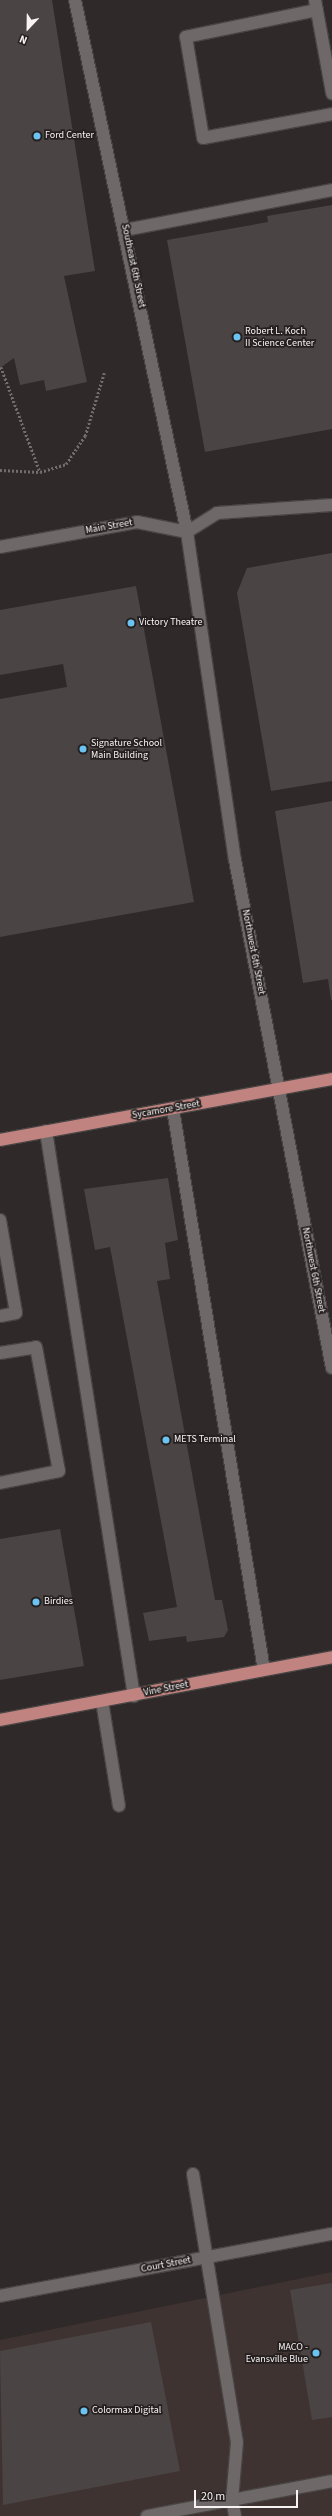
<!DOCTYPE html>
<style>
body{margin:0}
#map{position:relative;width:332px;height:2516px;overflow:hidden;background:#2f2929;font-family:"Source Sans 3",sans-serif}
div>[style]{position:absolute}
.built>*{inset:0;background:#3f3332}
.building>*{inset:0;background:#4a4444}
.path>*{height:2.5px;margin-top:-1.25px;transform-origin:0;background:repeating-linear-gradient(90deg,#736d6d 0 2px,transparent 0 4px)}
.roads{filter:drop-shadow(1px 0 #484444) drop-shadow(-1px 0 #484444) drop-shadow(0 1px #484444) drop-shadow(0 -1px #484444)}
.minor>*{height:12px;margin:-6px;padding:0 6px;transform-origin:6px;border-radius:6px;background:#6e6868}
.major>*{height:12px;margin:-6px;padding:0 6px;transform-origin:6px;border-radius:6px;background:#c18380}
.dots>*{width:11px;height:11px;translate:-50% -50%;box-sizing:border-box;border:2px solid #25201f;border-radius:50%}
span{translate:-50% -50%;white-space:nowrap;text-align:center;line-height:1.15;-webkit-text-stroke:3.5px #25201f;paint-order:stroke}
.poi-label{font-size:10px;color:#f7f3f3}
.left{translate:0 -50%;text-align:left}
.right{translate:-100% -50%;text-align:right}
.street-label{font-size:10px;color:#f7f3f3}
.north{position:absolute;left:8px;top:8px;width:40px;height:40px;-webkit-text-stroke:3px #25201f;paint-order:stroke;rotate:202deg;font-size:11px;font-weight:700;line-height:16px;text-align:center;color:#f7f3f3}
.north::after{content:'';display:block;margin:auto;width:14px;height:18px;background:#f7f3f3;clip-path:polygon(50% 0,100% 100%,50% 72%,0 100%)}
.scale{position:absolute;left:194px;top:2490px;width:104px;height:18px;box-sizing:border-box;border:2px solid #f7f3f3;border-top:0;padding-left:5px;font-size:12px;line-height:14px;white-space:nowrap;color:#f7f3f3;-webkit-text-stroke:3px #25201f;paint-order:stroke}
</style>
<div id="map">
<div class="built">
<i style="clip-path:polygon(332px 2272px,332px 2516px,0 2516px,0 2340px)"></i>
</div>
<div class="building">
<i style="clip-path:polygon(0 0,52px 0,95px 271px,64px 276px,87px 382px,46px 391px,44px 380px,20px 385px,14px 358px,0 368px)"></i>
<i style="clip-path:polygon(332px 205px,332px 429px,205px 452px,167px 240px,268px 222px,267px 216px)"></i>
<i style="clip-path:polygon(332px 553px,332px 781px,271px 791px,237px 593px,247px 568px)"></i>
<i style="clip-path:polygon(136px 586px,194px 902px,0 937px,0 699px,67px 687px,63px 664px,0 675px,0 610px)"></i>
<i style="clip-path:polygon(332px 801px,332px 1000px,331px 1000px,328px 979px,303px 983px,275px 811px)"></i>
<i style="clip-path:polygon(168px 1178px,178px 1240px,165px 1243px,170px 1279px,157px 1281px,215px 1600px,222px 1600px,228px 1630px,224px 1637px,187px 1642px,186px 1636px,149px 1641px,143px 1613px,177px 1607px,110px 1247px,95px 1250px,84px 1189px)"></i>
<i style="clip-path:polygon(60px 1529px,84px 1666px,0 1680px,0 1539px)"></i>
<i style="clip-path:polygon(332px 2283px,332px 2417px,312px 2420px,290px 2290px)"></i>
<i style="clip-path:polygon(151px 2322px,180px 2471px,3px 2505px,0 2351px)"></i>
</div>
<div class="path">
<i style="left:1px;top:367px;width:112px;rotate:69.6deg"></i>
<i style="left:0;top:470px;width:40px;rotate:2.9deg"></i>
<i style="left:40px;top:472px;width:27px;rotate:-17deg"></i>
<i style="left:66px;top:464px;width:34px;rotate:-56deg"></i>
<i style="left:85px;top:436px;width:66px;rotate:-73.2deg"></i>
</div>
<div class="roads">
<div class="minor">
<i style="left:75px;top:0;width:544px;rotate:78.11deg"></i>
<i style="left:187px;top:532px;width:331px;rotate:81.7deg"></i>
<i style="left:235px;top:860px;width:517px;rotate:79.19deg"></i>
<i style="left:315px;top:0;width:95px;rotate:79.6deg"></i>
<i style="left:317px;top:10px;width:134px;rotate:168.4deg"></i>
<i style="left:186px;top:37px;width:102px;rotate:80.4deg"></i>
<i style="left:203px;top:138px;width:131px;rotate:-10.5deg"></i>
<i style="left:125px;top:230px;width:211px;rotate:-10.9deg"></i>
<i style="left:0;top:547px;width:139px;rotate:-10.3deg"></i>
<i style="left:137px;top:522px;width:51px;rotate:11.3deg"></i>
<i style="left:187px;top:532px;width:36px;rotate:-32deg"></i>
<i style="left:217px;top:513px;width:115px;rotate:-4deg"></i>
<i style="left:173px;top:1109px;width:568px;rotate:80.79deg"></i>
<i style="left:46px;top:1131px;width:572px;rotate:81.15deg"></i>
<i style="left:0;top:1220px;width:94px;rotate:80.2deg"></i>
<i style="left:16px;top:1313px;width:16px;rotate:169deg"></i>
<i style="left:0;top:1353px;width:36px;rotate:-9deg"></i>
<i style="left:36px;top:1347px;width:126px;rotate:79.5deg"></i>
<i style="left:59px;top:1471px;width:60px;rotate:168.5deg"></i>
<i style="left:102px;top:1701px;width:106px;rotate:80.8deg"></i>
<i style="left:193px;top:2174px;width:272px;rotate:80.7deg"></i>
<i style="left:237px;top:2442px;width:58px;rotate:94.9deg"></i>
<i style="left:232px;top:2500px;width:16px;rotate:79deg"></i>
<i style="left:0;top:2296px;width:338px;rotate:-10.6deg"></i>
<i style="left:147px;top:2516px;width:188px;rotate:-10.7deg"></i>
</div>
<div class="major">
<i style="left:0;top:1140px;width:338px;rotate:-10.4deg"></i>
<i style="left:0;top:1720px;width:338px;rotate:-10.7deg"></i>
</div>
</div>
<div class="dots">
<i style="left:37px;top:136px;background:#6bc3f2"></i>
<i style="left:237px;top:337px;background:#6bc3f2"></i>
<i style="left:131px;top:623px;background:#6bc3f2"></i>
<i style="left:83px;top:749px;background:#6bc3f2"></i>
<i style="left:166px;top:1440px;background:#6bc3f2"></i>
<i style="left:36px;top:1602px;background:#6bc3f2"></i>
<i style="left:316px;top:2353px;background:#6bc3f2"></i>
<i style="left:84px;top:2411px;background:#6bc3f2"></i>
</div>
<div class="poi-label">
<span class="left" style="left:45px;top:136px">Ford Center</span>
<span class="left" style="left:245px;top:337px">Robert L. Koch<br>II Science Center</span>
<span class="left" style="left:139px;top:623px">Victory Theatre</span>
<span class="left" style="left:91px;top:749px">Signature School<br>Main Building</span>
<span class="left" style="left:174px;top:1440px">METS Terminal</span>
<span class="left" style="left:44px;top:1602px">Birdies</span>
<span class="right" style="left:308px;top:2353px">MACO -<br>Evansville Blue</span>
<span class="left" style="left:92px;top:2411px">Colormax Digital</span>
</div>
<div class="street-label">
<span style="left:133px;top:266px;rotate:78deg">Southeast 6th Street</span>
<span style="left:109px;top:527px;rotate:-10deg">Main Street</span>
<span style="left:253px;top:952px;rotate:79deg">Northwest 6th Street</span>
<span style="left:166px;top:1110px;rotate:-10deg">Sycamore Street</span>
<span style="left:313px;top:1270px;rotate:79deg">Northwest 6th Street</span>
<span style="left:166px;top:1689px;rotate:-11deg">Vine Street</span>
<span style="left:166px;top:2265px;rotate:-11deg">Court Street</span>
</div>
<div class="north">N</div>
<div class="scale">20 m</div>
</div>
